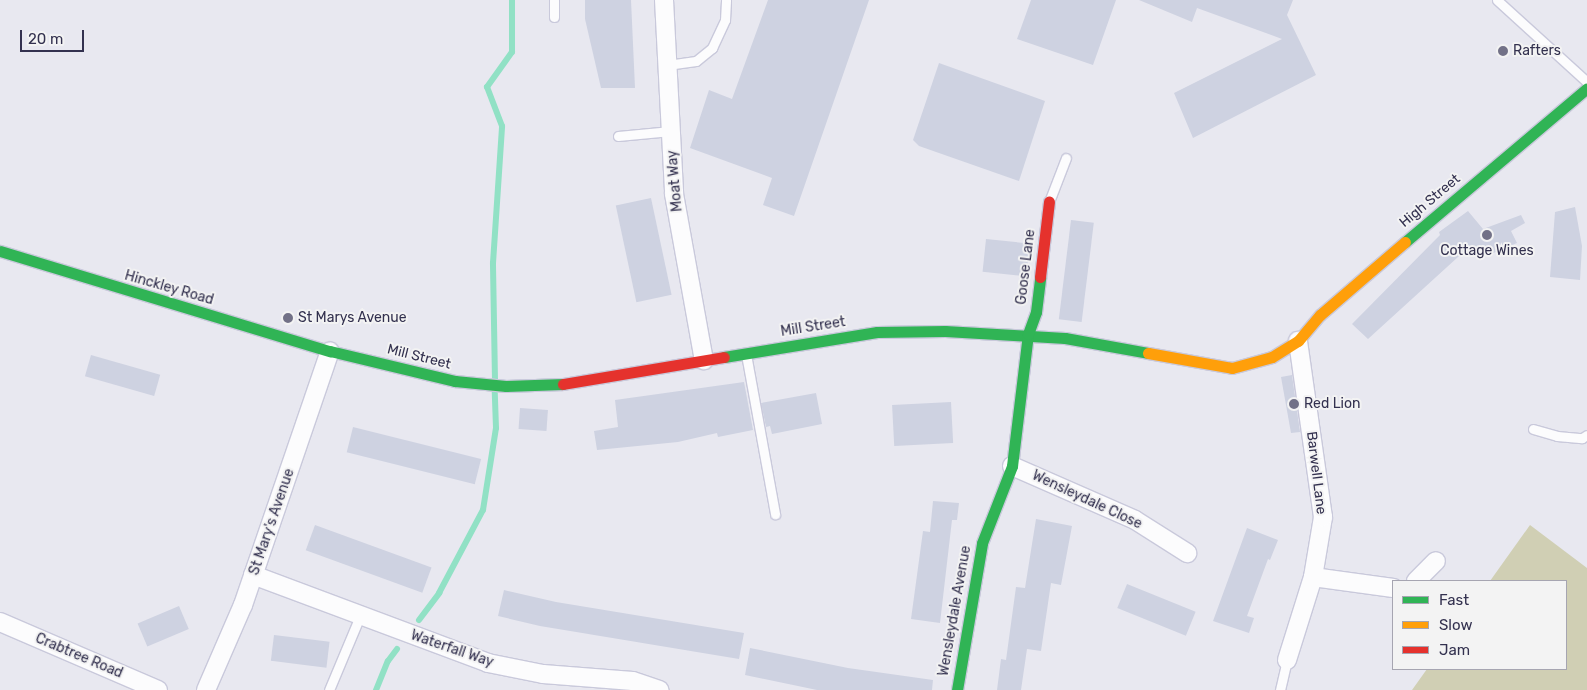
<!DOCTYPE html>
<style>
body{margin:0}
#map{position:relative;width:1587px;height:690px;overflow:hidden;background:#e8e8f0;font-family:Rubik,sans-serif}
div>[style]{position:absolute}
.green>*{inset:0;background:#d0cfb4}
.stream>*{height:6px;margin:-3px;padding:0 3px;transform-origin:3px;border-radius:3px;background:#91e1c5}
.building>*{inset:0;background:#ced2e1;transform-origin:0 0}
.roads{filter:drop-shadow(1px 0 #c9c9db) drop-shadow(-1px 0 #c9c9db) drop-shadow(0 1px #c9c9db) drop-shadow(0 -1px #c9c9db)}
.lane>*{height:9px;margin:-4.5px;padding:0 4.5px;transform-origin:4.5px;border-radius:4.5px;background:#fcfcfd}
.street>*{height:18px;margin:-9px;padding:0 9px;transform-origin:9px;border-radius:9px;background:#fcfcfd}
.fast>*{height:11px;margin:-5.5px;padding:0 5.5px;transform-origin:5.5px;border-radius:5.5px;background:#30b455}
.slow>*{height:11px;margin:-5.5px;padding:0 5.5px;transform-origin:5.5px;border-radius:5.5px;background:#ff9f0a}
.jam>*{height:11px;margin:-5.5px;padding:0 5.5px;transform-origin:5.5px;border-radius:5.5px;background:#e5322d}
.dots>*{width:14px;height:14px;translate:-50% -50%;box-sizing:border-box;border:2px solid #f3f3f3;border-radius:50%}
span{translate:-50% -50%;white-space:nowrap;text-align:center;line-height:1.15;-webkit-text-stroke:4px #f3f3f3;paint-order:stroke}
.poi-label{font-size:14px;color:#33314f}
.left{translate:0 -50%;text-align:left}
.street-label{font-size:14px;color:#33314f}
.legend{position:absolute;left:1392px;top:580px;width:175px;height:90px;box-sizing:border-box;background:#f3f3f3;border:1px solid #a6a5b1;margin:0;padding:6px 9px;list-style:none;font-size:15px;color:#33314f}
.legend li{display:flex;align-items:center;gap:10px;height:25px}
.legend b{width:25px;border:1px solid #a6a5b1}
.scale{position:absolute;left:20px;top:30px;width:64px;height:22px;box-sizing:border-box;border:2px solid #33314f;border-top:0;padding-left:6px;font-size:15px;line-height:18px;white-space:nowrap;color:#33314f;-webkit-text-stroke:4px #f3f3f3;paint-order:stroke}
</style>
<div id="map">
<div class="green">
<i style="clip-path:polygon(1530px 525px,1587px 568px,1587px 690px,1412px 690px,1427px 669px,1566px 669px,1566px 581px,1490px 581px)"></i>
</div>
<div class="stream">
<i style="left:495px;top:380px;width:117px;rotate:-91deg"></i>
<i style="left:493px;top:263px;width:137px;rotate:-86.2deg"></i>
<i style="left:502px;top:126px;width:42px;rotate:-111deg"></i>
<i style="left:487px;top:87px;width:43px;rotate:-54.5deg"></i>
<i style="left:512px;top:52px;width:52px;rotate:-90deg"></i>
<i style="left:419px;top:620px;width:34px;rotate:-53deg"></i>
<i style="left:439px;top:593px;width:94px;rotate:-62.1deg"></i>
<i style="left:483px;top:510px;width:83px;rotate:-81deg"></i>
<i style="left:496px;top:428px;width:38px;rotate:-92deg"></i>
<i style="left:376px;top:690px;width:31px;rotate:-68deg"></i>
<i style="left:388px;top:661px;width:15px;rotate:-53deg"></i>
</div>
<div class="building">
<i style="clip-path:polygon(585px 0,631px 0,635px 88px,601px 88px,585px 19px)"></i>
<i style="clip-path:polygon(768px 0,869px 0,794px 216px,763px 205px,772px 178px,690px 148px,709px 90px,732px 99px)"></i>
<i style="clip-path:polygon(1031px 0,1116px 0,1093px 65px,1017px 39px)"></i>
<i style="clip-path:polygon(1139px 0,1293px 0,1287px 15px,1316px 75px,1193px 138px,1174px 93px,1282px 39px,1197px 8px,1192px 22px)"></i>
<i style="clip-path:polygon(939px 63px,1045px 101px,1019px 181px,919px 146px,913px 140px)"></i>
<i style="left:651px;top:198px;width:99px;height:36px;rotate:78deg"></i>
<i style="clip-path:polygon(1575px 207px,1582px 246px,1580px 280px,1550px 277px,1555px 212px)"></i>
<i style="clip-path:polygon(1468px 211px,1483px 229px,1521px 215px,1525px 223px,1511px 231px,1517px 243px,1491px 254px,1485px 246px,1474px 253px,1469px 247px,1368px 339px,1352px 324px,1440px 235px,1439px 232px)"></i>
<i style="left:1071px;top:220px;width:23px;height:100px;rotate:7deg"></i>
<i style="left:986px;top:239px;width:44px;height:33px;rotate:6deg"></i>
<i style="left:91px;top:355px;width:72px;height:22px;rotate:16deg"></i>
<i style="clip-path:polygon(1292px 375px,1300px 432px,1291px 433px,1281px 377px)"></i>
<i style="clip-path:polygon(744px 382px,753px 430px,718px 437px,717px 433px,678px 442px,597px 450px,594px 431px,618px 427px,615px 400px)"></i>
<i style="clip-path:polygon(816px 393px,822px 424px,772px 434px,770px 426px,766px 427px,761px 403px)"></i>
<i style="left:951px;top:402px;width:41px;height:59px;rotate:87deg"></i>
<i style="left:520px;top:408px;width:28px;height:21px;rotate:4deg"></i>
<i style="left:353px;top:427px;width:132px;height:26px;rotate:14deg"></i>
<i style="clip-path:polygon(933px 501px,959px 503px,957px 520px,952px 520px,940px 623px,911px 619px,923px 531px,930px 532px)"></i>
<i style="clip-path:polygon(1036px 519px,1072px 526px,1061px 585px,1051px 583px,1041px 651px,1027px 649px,1021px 690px,997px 690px,1001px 659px,1006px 660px,1016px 587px,1025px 588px)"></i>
<i style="left:315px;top:525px;width:124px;height:27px;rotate:20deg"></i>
<i style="clip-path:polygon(1247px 528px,1278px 540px,1270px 560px,1268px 559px,1247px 616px,1254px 618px,1249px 633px,1213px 621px)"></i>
<i style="left:1127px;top:584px;width:74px;height:26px;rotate:22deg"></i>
<i style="clip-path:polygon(504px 590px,556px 602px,744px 633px,739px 659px,540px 626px,498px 616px)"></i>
<i style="left:179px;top:606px;width:25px;height:45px;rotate:67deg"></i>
<i style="left:274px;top:635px;width:56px;height:26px;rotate:7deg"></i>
<i style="clip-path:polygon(750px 648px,848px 668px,933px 680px,932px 690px,817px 690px,745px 675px)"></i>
</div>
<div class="roads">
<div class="lane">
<i style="left:554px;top:0;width:17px;rotate:90deg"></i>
<i style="left:1497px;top:0;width:122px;rotate:42.3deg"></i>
<i style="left:667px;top:65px;width:29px;rotate:-8deg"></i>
<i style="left:696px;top:61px;width:21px;rotate:-39deg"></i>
<i style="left:712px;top:48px;width:31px;rotate:-65deg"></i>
<i style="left:725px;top:20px;width:20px;rotate:-87deg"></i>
<i style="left:618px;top:136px;width:53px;rotate:-5.4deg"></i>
<i style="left:1049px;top:202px;width:47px;rotate:-68.9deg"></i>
<i style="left:746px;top:354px;width:163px;rotate:79.7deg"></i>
<i style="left:1533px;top:429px;width:25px;rotate:16deg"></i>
<i style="left:1557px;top:436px;width:25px;rotate:5deg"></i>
<i style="left:1582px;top:438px;width:6px;rotate:-31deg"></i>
<i style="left:329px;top:690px;width:80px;rotate:-67.3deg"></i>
<i style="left:1280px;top:690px;width:31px;rotate:-77deg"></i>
</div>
<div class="street">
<i style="left:664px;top:0;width:194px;rotate:87deg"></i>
<i style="left:674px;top:194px;width:169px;rotate:79.8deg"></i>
<i style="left:1012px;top:466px;width:134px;rotate:23.7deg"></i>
<i style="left:1135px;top:520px;width:62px;rotate:32.4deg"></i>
<i style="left:253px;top:575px;width:251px;rotate:20.5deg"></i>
<i style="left:488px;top:663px;width:56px;rotate:11.3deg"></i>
<i style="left:543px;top:674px;width:90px;rotate:4.4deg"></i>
<i style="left:633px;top:681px;width:28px;rotate:19deg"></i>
<i style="left:1313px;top:577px;width:81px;rotate:7.8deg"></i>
<i style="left:1416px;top:581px;width:28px;rotate:-45deg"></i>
<i style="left:0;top:622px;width:172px;rotate:23.3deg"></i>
<i style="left:1287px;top:660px;width:87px;rotate:-72.6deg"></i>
<i style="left:1313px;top:577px;width:61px;rotate:-80.5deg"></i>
<i style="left:1323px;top:517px;width:178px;rotate:-98.1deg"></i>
<i style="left:206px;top:690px;width:93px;rotate:-66.5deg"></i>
<i style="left:243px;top:605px;width:268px;rotate:-71.1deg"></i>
</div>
<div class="fast">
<i style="left:1405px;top:242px;width:238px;rotate:-40.2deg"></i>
<i style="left:0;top:251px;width:345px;rotate:16.9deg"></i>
<i style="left:330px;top:351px;width:129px;rotate:13.5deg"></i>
<i style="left:455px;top:381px;width:51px;rotate:5.6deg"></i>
<i style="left:506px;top:386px;width:57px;rotate:-2deg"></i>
<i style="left:724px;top:357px;width:155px;rotate:-9.3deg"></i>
<i style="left:877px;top:332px;width:68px;rotate:-0.8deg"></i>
<i style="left:945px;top:331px;width:120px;rotate:3.3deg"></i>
<i style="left:1065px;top:338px;width:84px;rotate:10.2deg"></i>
<i style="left:957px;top:690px;width:149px;rotate:-80.3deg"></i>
<i style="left:982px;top:543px;width:83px;rotate:-68.7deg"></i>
<i style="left:1012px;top:466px;width:133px;rotate:-83.1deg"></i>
<i style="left:1028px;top:334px;width:23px;rotate:-70deg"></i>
<i style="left:1036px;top:312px;width:35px;rotate:-83deg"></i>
</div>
<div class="slow">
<i style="left:1148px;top:353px;width:85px;rotate:10.1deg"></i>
<i style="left:1232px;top:368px;width:41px;rotate:-15.4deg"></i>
<i style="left:1272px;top:357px;width:31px;rotate:-32deg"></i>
<i style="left:1298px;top:341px;width:34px;rotate:-50deg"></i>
<i style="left:1320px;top:315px;width:112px;rotate:-40.7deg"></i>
</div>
<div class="jam">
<i style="left:1040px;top:277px;width:76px;rotate:-83.2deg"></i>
<i style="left:563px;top:384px;width:163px;rotate:-9.5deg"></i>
</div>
</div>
<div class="dots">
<i style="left:1503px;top:51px;background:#727187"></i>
<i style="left:1487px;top:235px;background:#727187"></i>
<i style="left:288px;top:318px;background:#727187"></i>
<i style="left:1294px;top:404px;background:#727187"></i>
</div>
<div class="poi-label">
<span class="left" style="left:1513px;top:51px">Rafters</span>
<span style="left:1487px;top:251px">Cottage Wines</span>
<span class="left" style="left:298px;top:318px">St Marys Avenue</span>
<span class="left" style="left:1304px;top:404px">Red Lion</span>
</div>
<div class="street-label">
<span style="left:675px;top:181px;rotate:-95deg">Moat Way</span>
<span style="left:1430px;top:201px;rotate:-40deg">High Street</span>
<span style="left:1026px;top:267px;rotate:-83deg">Goose Lane</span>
<span style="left:169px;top:288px;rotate:16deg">Hinckley Road</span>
<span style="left:813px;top:327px;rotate:-9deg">Mill Street</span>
<span style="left:419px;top:357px;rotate:14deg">Mill Street</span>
<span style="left:1316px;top:473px;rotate:83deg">Barwell Lane</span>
<span style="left:1087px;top:500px;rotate:25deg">Wensleydale Close</span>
<span style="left:272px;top:522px;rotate:-71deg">St Mary's Avenue</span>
<span style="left:955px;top:611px;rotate:-80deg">Wensleydale Avenue</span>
<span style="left:452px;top:649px;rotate:19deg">Waterfall Way</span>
<span style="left:79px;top:656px;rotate:23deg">Crabtree Road</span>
</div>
<ul class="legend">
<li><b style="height:6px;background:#30b455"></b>Fast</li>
<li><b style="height:6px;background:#ff9f0a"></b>Slow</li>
<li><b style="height:6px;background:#e5322d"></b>Jam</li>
</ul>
<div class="scale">20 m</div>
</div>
